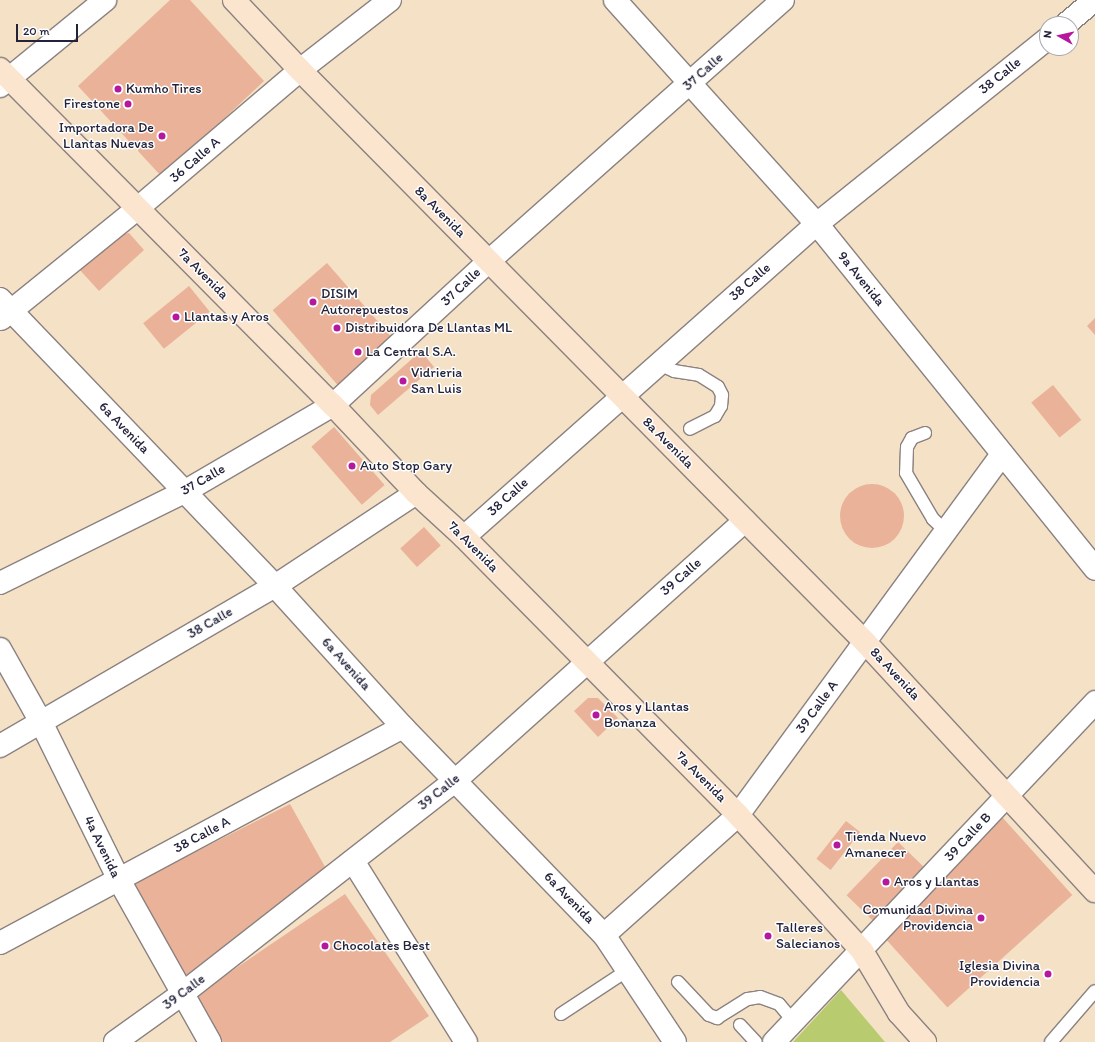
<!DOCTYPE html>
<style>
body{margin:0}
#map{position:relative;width:1095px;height:1042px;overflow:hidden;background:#f4e1c6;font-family:Itim,sans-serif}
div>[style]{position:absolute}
.green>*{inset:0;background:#b9cb6f}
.building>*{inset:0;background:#eab298;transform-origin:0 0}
.round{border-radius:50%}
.roads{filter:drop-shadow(1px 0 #8b8280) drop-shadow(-1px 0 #8b8280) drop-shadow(0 1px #8b8280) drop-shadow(0 -1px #8b8280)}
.service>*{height:12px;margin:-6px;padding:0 6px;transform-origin:6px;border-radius:6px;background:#fff}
.minor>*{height:22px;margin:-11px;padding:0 11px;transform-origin:11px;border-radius:11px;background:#fff}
.tertiary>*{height:22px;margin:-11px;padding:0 11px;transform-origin:11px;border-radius:11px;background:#fff}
.secondary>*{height:22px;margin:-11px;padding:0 11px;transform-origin:11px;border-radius:11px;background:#fce5cf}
.dots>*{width:11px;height:11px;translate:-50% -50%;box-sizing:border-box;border:2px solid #fff;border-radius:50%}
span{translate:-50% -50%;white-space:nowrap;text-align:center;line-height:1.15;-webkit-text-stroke:3px #fff;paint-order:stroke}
.street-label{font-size:14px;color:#22223b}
.poi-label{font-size:14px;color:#22223b}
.left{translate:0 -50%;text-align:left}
.right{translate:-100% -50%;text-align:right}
.north{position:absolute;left:1039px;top:16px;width:40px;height:40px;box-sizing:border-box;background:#fff;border:1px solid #a7a7b1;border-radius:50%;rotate:278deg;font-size:11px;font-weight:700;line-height:16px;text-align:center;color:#22223b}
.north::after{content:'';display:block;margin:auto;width:14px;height:18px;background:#b5179e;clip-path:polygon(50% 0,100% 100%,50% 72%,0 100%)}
.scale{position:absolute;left:16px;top:24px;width:62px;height:18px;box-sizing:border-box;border:2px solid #22223b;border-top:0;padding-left:5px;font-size:12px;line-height:14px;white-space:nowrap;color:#22223b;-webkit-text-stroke:3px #fff;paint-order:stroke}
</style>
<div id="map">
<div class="green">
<i style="clip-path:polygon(841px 990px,885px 1042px,793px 1042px)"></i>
</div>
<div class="building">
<i style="clip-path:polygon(170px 0,190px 0,264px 81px,162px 177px,78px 86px)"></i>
<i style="clip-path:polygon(129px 233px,144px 250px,99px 291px,79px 269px,116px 235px)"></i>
<i style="left:327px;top:263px;width:104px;height:72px;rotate:49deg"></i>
<i style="left:189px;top:286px;width:33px;height:59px;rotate:51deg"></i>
<i style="clip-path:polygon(1095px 318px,1095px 335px,1087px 326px)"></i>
<i style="clip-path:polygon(421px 351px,434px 367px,378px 415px,370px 405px,371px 395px)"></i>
<i style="left:1053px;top:385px;width:45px;height:28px;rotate:51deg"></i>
<i style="left:334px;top:427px;width:77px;height:30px;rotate:49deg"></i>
<i class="round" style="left:840px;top:484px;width:64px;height:64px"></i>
<i style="left:424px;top:527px;width:25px;height:32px;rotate:48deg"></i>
<i style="clip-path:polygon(588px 698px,598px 698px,618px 718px,598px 737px,574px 711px)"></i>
<i style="clip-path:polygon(290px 804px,329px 874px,184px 983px,132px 884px)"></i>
<i style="left:1002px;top:817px;width:105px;height:168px;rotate:48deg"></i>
<i style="left:846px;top:821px;width:18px;height:48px;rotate:38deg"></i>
<i style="left:898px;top:842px;width:37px;height:74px;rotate:44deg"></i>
<i style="clip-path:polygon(345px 894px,429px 1016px,390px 1042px,218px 1042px,192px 998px)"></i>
</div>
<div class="roads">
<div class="service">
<i style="left:657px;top:363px;width:19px;rotate:25deg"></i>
<i style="left:674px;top:371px;width:25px;rotate:9deg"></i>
<i style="left:699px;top:375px;width:22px;rotate:32deg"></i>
<i style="left:718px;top:387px;width:9px;rotate:63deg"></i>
<i style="left:722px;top:395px;width:11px;rotate:95deg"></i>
<i style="left:721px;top:406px;width:12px;rotate:121deg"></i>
<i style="left:715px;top:416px;width:28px;rotate:153deg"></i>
<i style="left:925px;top:433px;width:14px;rotate:159deg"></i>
<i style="left:912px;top:438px;width:10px;rotate:119deg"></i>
<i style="left:907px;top:447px;width:26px;rotate:92deg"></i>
<i style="left:906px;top:473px;width:53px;rotate:59.6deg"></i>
<i style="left:933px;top:519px;width:18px;rotate:43deg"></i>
<i style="left:678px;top:982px;width:45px;rotate:46.8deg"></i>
<i style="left:709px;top:1015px;width:9px;rotate:21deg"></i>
<i style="left:717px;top:1018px;width:36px;rotate:-32deg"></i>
<i style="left:748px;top:999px;width:12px;rotate:-9deg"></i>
<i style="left:760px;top:997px;width:20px;rotate:20deg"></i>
<i style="left:779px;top:1004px;width:23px;rotate:50deg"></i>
<i style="left:561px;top:1014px;width:80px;rotate:-33.3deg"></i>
<i style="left:740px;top:1025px;width:23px;rotate:47deg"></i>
<i style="left:1051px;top:1042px;width:67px;rotate:-49.2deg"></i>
</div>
<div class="minor">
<i style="left:615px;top:0;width:302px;rotate:48deg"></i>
<i style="left:817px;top:224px;width:443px;rotate:51.1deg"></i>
<i style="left:1066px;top:24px;width:38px;rotate:-40deg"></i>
<i style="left:0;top:86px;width:136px;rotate:-39.3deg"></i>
<i style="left:0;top:299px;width:397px;rotate:46.2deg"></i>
<i style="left:275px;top:586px;width:190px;rotate:47.8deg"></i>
<i style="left:403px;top:727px;width:289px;rotate:46deg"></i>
<i style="left:604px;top:935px;width:128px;rotate:56.4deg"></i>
<i style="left:1px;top:319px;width:176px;rotate:-39deg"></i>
<i style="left:138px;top:208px;width:213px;rotate:-40.4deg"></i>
<i style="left:300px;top:70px;width:114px;rotate:-37.9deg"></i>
<i style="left:464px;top:537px;width:472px;rotate:-41.6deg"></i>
<i style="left:817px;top:224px;width:295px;rotate:-38.8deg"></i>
<i style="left:0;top:649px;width:84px;rotate:60.7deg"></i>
<i style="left:41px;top:722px;width:176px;rotate:63.7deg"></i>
<i style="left:119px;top:880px;width:186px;rotate:60.7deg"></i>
<i style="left:0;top:746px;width:318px;rotate:-30.2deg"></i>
<i style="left:275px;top:586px;width:169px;rotate:-33.4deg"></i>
<i style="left:353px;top:861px;width:213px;rotate:58deg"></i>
<i style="left:604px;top:935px;width:180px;rotate:-41.8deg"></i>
<i style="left:738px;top:815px;width:447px;rotate:-53.8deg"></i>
<i style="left:0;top:943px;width:457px;rotate:-28.2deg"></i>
<i style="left:115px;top:1042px;width:82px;rotate:-35.6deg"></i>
<i style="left:182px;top:994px;width:348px;rotate:-38deg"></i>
<i style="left:456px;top:780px;width:388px;rotate:-41.9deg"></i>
<i style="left:774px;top:1042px;width:468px;rotate:-46.6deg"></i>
</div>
<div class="tertiary">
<i style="left:0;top:583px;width:205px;rotate:-26.3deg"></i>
<i style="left:184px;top:492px;width:173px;rotate:-30.3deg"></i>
<i style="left:333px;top:405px;width:212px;rotate:-42.7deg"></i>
<i style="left:489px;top:261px;width:393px;rotate:-41.6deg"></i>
</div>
<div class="secondary">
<i style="left:234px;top:0;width:96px;rotate:46.7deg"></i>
<i style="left:300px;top:70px;width:804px;rotate:45.35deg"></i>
<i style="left:865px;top:642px;width:339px;rotate:47.3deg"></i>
<i style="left:0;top:69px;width:473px;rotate:45.3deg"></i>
<i style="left:333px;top:405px;width:121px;rotate:46.7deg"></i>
<i style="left:416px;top:493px;width:65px;rotate:42.5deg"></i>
<i style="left:464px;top:537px;width:390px;rotate:45.4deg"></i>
<i style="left:738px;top:815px;width:184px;rotate:47.6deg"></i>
<i style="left:862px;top:951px;width:72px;rotate:59.2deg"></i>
<i style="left:899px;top:1013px;width:39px;rotate:48deg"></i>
</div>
</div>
<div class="dots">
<i style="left:118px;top:89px;background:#b5179e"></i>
<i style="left:128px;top:104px;background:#b5179e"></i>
<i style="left:162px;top:136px;background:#b5179e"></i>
<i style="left:313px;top:302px;background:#b5179e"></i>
<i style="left:176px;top:317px;background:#b5179e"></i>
<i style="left:337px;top:328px;background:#b5179e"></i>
<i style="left:358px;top:352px;background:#b5179e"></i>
<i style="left:403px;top:381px;background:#b5179e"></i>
<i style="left:352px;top:466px;background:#b5179e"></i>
<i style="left:596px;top:715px;background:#b5179e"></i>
<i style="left:837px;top:845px;background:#b5179e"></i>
<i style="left:886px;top:882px;background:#b5179e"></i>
<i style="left:981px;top:918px;background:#b5179e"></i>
<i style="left:768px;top:936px;background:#b5179e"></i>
<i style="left:325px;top:946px;background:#b5179e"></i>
<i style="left:1048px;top:974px;background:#b5179e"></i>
</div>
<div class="street-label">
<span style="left:703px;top:72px;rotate:-42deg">37 Calle</span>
<span style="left:1000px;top:76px;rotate:-39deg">38 Calle</span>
<span style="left:195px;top:160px;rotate:-41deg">36 Calle A</span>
<span style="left:440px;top:212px;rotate:45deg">8a Avenida</span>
<span style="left:203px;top:274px;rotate:45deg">7a Avenida</span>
<span style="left:861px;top:279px;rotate:51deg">9a Avenida</span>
<span style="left:750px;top:282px;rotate:-41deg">38 Calle</span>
<span style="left:461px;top:287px;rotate:-43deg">37 Calle</span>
<span style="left:124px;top:428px;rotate:46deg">6a Avenida</span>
<span style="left:668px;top:443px;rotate:45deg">8a Avenida</span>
<span style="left:203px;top:480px;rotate:-30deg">37 Calle</span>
<span style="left:508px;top:497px;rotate:-42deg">38 Calle</span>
<span style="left:473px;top:547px;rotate:45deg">7a Avenida</span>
<span style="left:681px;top:577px;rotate:-41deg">39 Calle</span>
<span style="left:210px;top:623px;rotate:-30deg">38 Calle</span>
<span style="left:346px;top:664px;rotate:48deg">6a Avenida</span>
<span style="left:895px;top:674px;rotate:47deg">8a Avenida</span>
<span style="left:817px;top:707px;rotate:-54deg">39 Calle A</span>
<span style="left:701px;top:777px;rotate:45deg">7a Avenida</span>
<span style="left:439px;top:792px;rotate:-39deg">39 Calle</span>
<span style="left:202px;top:835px;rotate:-28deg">38 Calle A</span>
<span style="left:968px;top:837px;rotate:-47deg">39 Calle B</span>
<span style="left:102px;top:847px;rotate:64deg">4a Avenida</span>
<span style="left:569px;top:898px;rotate:46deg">6a Avenida</span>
<span style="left:184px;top:992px;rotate:-37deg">39 Calle</span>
</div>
<div class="poi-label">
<span class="left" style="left:126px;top:89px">Kumho Tires</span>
<span class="right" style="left:120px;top:104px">Firestone</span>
<span class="right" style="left:154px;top:136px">Importadora De<br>Llantas Nuevas</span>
<span class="left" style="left:321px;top:302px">DISIM<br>Autorepuestos</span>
<span class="left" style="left:184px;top:317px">Llantas y Aros</span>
<span class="left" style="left:345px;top:328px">Distribuidora De Llantas ML</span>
<span class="left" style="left:366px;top:352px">La Central S.A.</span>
<span class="left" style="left:411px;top:381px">Vidrieria<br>San Luis</span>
<span class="left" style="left:360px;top:466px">Auto Stop Gary</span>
<span class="left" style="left:604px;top:715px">Aros y Llantas<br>Bonanza</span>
<span class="left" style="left:845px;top:845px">Tienda Nuevo<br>Amanecer</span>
<span class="left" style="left:894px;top:882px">Aros y Llantas</span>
<span class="right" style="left:973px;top:918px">Comunidad Divina<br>Providencia</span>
<span class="left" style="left:776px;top:936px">Talleres<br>Salecianos</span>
<span class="left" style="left:333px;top:946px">Chocolates Best</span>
<span class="right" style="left:1040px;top:974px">Iglesia Divina<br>Providencia</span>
</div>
<div class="north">N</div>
<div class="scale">20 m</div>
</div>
